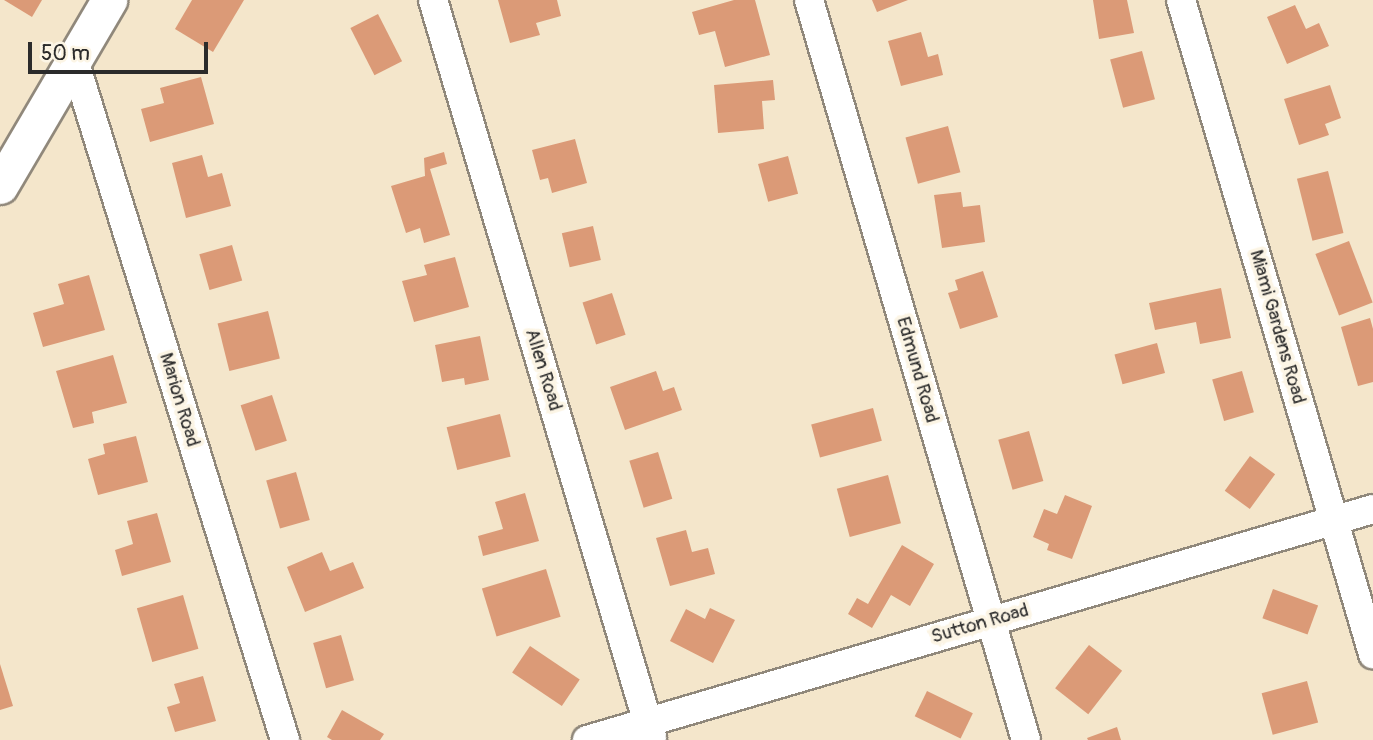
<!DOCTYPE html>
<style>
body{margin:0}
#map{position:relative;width:1373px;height:740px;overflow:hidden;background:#f4e6cb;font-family:Pangolin,sans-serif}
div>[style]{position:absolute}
.building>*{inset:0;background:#db9a77;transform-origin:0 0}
.roads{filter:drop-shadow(2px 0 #90887b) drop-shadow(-2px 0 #90887b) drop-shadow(0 2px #90887b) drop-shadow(0 -2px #90887b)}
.minor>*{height:28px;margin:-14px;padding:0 14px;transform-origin:14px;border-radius:14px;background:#fff}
.tertiary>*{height:35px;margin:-17.5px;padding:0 17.5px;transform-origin:17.5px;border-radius:17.5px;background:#fff}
span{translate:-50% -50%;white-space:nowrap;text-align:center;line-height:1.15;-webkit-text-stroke:7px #fcf5e5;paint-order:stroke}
.street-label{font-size:19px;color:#2b2b2b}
.scale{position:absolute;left:28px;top:42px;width:180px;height:32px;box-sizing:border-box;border:4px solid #2b2b2b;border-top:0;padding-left:9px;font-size:21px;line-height:24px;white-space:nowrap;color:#2b2b2b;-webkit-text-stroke:5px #fcf5e5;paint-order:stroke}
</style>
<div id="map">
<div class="building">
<i style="clip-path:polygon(4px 0,42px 0,32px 17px)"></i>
<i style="clip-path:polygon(192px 0,244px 0,213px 52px,175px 29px)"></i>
<i style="clip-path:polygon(498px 0,557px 0,561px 16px,536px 23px,540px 35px,510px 43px)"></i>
<i style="clip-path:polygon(734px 0,755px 0,770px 55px,725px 67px,715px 31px,699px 35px,692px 12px)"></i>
<i style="clip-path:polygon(872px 0,908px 0,877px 12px)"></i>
<i style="clip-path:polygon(1093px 0,1127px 0,1134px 33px,1099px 39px)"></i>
<i style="clip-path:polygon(1295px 5px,1306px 29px,1319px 23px,1329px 46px,1287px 64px,1267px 17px)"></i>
<i style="left:378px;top:14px;width:53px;height:31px;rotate:63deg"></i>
<i style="clip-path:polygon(921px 32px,928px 57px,938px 54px,943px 75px,901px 86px,888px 41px)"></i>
<i style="left:1142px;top:51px;width:50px;height:33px;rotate:75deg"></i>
<i style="clip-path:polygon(201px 77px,214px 124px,150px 142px,141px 109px,164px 103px,160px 88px)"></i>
<i style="clip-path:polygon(773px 80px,775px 100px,762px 101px,764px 129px,718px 133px,714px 85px)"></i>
<i style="clip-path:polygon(1330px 85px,1341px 118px,1325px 124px,1329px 135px,1299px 145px,1284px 99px)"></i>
<i style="left:948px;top:126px;width:48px;height:44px;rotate:75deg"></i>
<i style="clip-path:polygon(575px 139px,587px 183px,552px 193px,548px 178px,540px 180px,532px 150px)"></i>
<i style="clip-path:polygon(444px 152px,447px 164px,430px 169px,450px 235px,424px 243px,420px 228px,406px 233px,391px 186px,425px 176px,424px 158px)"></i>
<i style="clip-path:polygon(202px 155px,208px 177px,222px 173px,231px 206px,186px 218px,172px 163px)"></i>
<i style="left:788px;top:156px;width:39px;height:31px;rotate:75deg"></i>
<i style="left:1328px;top:171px;width:64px;height:32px;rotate:76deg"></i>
<i style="clip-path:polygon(961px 192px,963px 207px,980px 205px,985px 242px,942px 248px,934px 195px)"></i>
<i style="left:593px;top:226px;width:35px;height:32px;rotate:77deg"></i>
<i style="left:1349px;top:241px;width:66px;height:36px;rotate:69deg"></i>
<i style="left:232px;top:245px;width:37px;height:34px;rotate:74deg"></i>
<i style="clip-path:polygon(455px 257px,469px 307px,414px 322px,402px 281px,427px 275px,424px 265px)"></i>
<i style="clip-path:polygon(983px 271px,998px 317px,960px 329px,948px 293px,958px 290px,955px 280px)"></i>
<i style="clip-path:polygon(89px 275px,105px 330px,43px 347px,33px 313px,64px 304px,58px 284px)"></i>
<i style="clip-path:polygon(1221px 288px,1231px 338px,1200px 344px,1196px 322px,1155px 330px,1149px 303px)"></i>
<i style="left:612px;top:293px;width:44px;height:31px;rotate:72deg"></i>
<i style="left:268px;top:311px;width:49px;height:52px;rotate:76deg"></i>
<i style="clip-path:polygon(1370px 318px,1373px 329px,1373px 382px,1358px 386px,1341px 327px)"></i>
<i style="clip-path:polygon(480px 336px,489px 380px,465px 385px,464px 378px,442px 382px,435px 345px)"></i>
<i style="left:1157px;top:343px;width:31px;height:44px;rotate:75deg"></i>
<i style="clip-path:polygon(113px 355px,127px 403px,92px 412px,94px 423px,73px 428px,56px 371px)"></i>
<i style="clip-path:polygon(656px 371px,663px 391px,674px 387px,682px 410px,625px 430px,610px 387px)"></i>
<i style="left:1242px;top:371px;width:43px;height:31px;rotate:74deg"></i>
<i style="left:272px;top:395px;width:48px;height:33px;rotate:72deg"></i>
<i style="left:873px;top:408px;width:34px;height:64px;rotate:75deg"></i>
<i style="left:500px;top:414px;width:44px;height:55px;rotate:76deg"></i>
<i style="left:1029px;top:431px;width:52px;height:32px;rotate:74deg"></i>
<i style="clip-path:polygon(136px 436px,148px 482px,98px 495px,88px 459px,105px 454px,103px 444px)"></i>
<i style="left:658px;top:452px;width:49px;height:30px;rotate:73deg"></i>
<i style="left:1250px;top:456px;width:31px;height:43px;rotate:36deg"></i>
<i style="left:296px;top:472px;width:50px;height:31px;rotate:74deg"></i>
<i style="left:888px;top:475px;width:50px;height:53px;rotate:75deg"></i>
<i style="clip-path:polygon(525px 493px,539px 541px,483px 556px,478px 536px,503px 529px,495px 502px)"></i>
<i style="clip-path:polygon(1065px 495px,1092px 506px,1072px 559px,1047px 550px,1049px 544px,1033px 537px,1044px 509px,1057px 514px)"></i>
<i style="clip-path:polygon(157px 513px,171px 562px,122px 576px,115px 550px,133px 544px,127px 521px)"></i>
<i style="clip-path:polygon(686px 530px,692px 552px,708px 548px,715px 574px,670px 586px,656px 538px)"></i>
<i style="clip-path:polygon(902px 545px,934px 564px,910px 606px,891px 595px,872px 628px,848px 614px,857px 598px,868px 604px)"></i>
<i style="clip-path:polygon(322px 552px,330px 571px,353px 562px,364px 588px,305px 612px,287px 567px)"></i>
<i style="left:546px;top:569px;width:50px;height:67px;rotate:73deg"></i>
<i style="left:1273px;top:589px;width:48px;height:31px;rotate:20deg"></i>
<i style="left:183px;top:595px;width:56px;height:48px;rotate:74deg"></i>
<i style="clip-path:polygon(710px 608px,735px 620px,713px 663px,670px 641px,686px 609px,705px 619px)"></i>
<i style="left:341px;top:635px;width:47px;height:29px;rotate:74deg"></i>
<i style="left:1089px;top:645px;width:42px;height:55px;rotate:38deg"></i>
<i style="left:530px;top:646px;width:60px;height:32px;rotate:34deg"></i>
<i style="clip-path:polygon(0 664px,13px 706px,0 710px)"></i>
<i style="clip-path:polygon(203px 676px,216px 721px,175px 732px,167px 707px,180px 703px,174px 684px)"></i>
<i style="left:1307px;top:681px;width:43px;height:47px;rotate:75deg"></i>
<i style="left:927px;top:691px;width:51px;height:28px;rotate:26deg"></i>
<i style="clip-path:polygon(342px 710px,384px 734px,380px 740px,332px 740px,327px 737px)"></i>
<i style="clip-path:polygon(1117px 727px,1121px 740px,1088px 740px,1087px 738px)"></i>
</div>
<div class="roads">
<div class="minor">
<i style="left:433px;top:0;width:769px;rotate:73.45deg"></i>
<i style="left:809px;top:0;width:771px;rotate:73.66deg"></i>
<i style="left:1181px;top:0;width:682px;rotate:73.64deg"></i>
<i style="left:74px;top:60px;width:712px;rotate:72.76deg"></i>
<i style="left:587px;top:740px;width:819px;rotate:-16.38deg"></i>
</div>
<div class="tertiary">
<i style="left:0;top:186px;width:216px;rotate:-59.6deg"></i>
</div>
</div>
<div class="street-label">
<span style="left:1277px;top:327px;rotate:74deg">Miami Gardens Road</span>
<span style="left:543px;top:370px;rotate:73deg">Allen Road</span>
<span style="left:917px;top:370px;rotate:74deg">Edmund Road</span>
<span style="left:179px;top:400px;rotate:73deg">Marion Road</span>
<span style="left:980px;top:624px;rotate:-16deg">Sutton Road</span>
</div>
<div class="scale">50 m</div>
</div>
